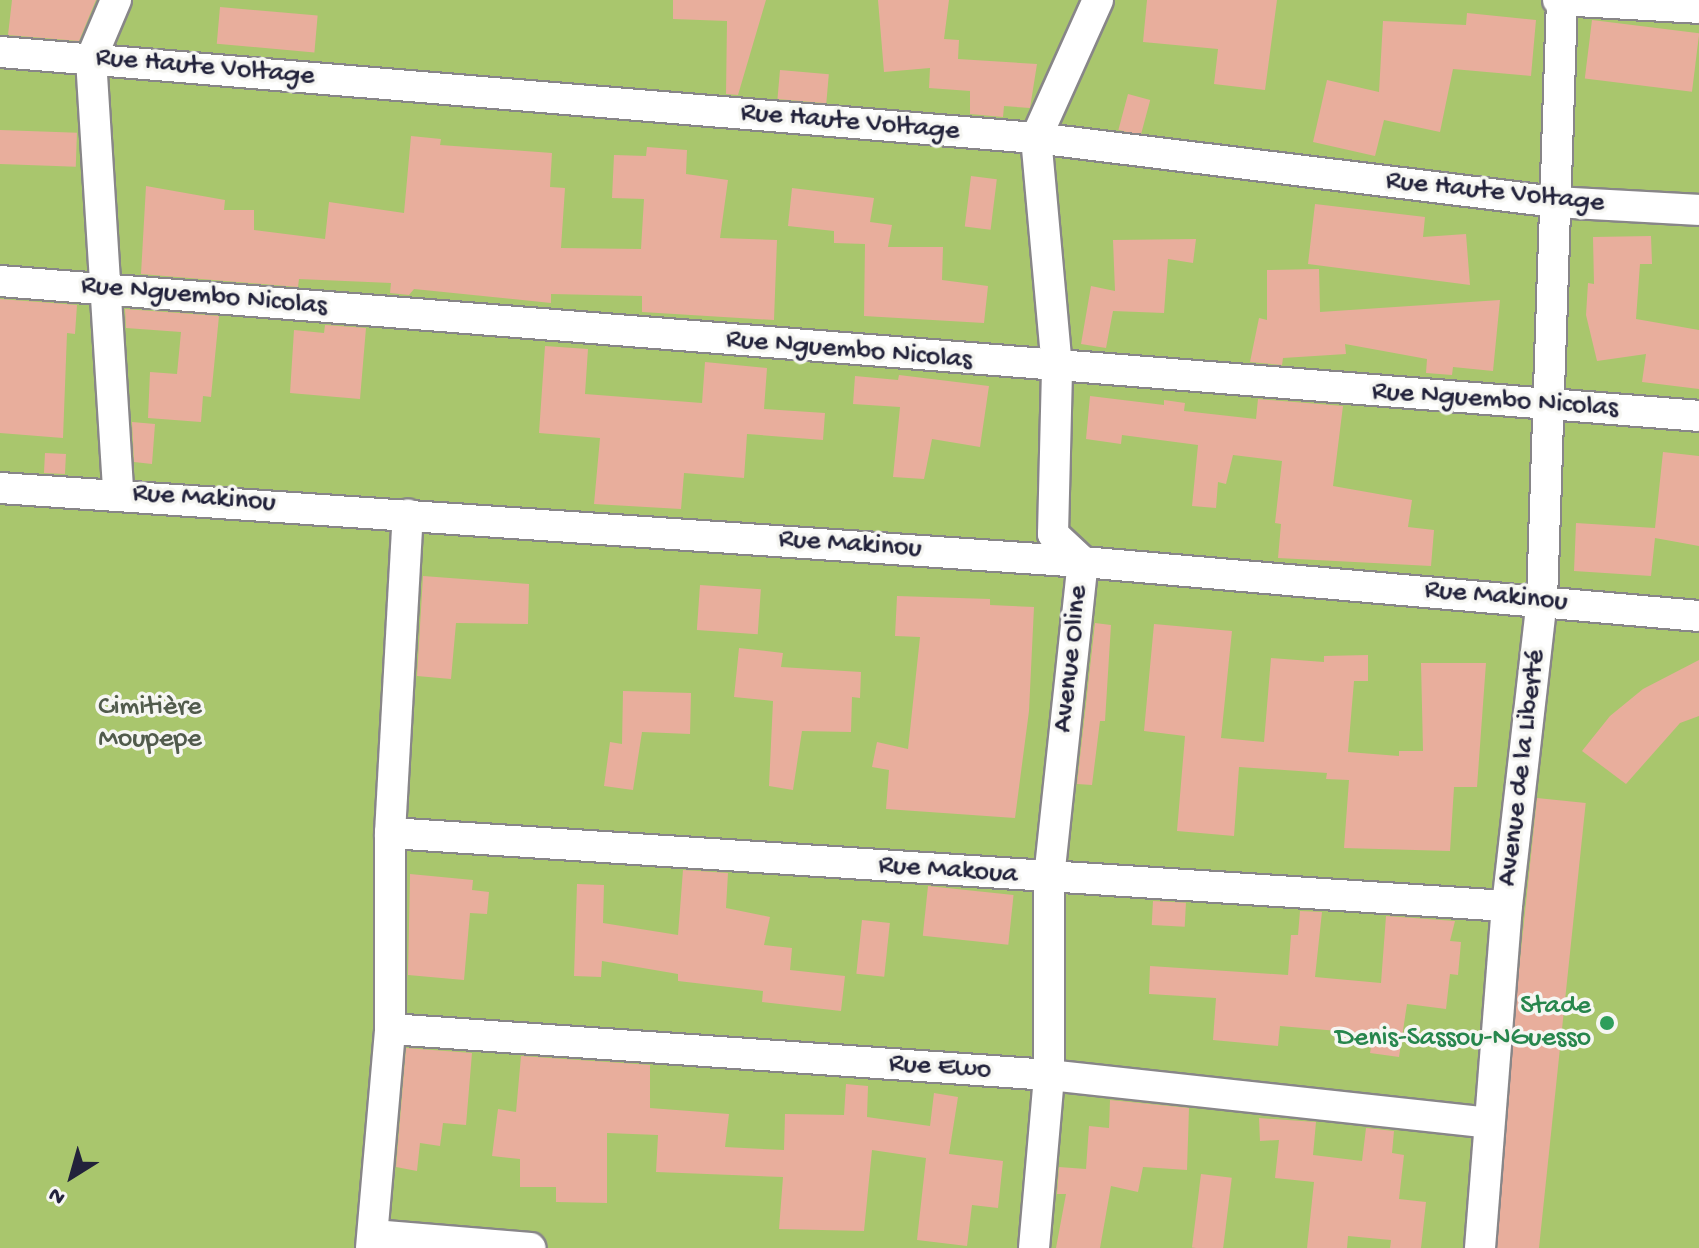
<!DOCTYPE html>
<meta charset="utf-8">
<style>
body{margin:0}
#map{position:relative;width:1699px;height:1248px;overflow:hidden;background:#efe9d4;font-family:"Gochi Hand",sans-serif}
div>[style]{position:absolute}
.green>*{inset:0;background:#a9c66d;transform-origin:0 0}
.building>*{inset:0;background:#e8ae9c;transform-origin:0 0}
.roads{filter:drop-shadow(2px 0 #888688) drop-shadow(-2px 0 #888688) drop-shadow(0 2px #888688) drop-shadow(0 -2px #888688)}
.street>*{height:30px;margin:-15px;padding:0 15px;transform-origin:15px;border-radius:15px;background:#fff}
.dots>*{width:22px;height:22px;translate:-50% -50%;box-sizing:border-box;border:4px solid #f6f6f2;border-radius:50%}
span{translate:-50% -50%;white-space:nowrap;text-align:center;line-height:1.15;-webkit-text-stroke:7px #f6f6f2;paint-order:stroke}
.street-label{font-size:28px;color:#22223b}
.park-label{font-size:28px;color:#515b4c}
.leisure-label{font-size:28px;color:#27864d}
.right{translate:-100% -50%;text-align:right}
.north{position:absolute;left:32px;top:1136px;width:80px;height:80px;-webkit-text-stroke:6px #f6f6f2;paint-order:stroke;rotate:217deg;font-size:22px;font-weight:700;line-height:32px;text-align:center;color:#22223b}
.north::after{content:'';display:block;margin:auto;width:28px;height:36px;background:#22223b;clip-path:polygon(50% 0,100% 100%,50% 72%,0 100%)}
</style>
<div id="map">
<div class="green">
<i style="left:0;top:0;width:1699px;height:1248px"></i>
</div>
<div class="building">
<i style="clip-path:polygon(12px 0,96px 0,79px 41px,8px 35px)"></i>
<i style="clip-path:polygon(673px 0,766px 0,738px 95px,726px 94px,727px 21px,673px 19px)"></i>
<i style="clip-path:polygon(878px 0,949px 0,944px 39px,959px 40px,958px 59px,1037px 64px,1030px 108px,1004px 106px,1003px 117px,970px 114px,970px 91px,929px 88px,930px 68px,884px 72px)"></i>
<i style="clip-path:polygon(1147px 0,1277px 0,1265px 90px,1214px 84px,1218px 49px,1143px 42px)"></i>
<i style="left:220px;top:7px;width:98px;height:37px;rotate:5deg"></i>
<i style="clip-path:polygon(1467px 13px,1536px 20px,1531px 76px,1453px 69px,1440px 132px,1384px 120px,1375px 156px,1313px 142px,1327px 80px,1379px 92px,1383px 21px,1466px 25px)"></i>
<i style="left:1592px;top:20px;width:108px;height:59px;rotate:7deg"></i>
<i style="left:780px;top:70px;width:49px;height:29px;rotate:5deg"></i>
<i style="left:1128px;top:94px;width:23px;height:37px;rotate:15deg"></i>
<i style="left:0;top:130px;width:77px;height:34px;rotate:2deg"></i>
<i style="clip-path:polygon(411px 136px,441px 139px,440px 145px,552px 153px,550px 187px,565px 188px,561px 248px,641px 249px,644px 199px,612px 198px,614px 155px,646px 156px,647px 147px,687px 150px,686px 174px,728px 180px,720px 238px,777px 240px,774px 320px,642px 312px,642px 296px,551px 294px,551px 303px,414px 289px,409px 295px,390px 293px,391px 283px,299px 279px,298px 287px,141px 274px,146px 186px,225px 200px,224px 210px,254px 210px,254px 230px,325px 239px,329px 202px,404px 213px)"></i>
<i style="left:971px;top:176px;width:26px;height:51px;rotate:7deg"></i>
<i style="clip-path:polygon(792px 188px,874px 198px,870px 222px,892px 225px,888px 247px,943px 247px,942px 280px,988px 286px,984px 323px,864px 316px,865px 244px,834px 243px,834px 231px,788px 226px)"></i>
<i style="clip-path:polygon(1315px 204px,1425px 217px,1423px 237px,1466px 234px,1470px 285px,1308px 264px)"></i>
<i style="clip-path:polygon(1651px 236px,1652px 264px,1640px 264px,1636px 319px,1699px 330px,1699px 389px,1642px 382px,1646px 354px,1597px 361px,1586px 315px,1588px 283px,1594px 284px,1593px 237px)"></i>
<i style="clip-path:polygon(1196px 239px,1193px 263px,1168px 259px,1164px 313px,1113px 311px,1106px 348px,1081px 344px,1091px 286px,1115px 291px,1113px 240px)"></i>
<i style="clip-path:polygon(1319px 269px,1320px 312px,1500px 300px,1493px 371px,1453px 367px,1452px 375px,1426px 373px,1427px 359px,1345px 344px,1346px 354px,1283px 358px,1282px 365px,1250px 362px,1259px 318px,1267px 320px,1267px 270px)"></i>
<i style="clip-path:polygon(0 299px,77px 305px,75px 334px,67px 333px,63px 438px,0 433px)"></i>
<i style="clip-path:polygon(125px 309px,219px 316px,211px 397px,203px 396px,201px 422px,148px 418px,150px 372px,177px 374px,181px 332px,126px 328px)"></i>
<i style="clip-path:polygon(325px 325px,366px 328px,360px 399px,290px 393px,294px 330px,324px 333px)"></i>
<i style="clip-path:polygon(545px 346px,588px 349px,585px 394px,702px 403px,705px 362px,767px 368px,764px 409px,825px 413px,823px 440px,747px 434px,744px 478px,684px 473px,681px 509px,594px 504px,600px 438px,539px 433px)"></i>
<i style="clip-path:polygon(899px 375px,989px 386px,980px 447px,932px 439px,924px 479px,893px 477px,900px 407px,853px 404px,855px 376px,898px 380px)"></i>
<i style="clip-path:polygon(1090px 396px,1164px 405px,1164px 400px,1185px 403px,1184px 411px,1256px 419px,1258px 399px,1343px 406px,1333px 486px,1412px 500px,1408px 527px,1434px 530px,1431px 566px,1278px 558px,1281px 524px,1275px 523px,1282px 461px,1233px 455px,1226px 484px,1218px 482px,1216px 508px,1192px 506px,1198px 445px,1122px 435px,1121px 444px,1086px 439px)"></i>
<i style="clip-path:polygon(132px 422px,155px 424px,152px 464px,134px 462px)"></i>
<i style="clip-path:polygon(1663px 452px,1699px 456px,1699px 546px,1655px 538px,1651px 576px,1574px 571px,1576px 523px,1655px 528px)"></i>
<i style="left:45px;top:453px;width:21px;height:20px;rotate:3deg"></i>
<i style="clip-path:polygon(423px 576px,529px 584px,528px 624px,456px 623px,451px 679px,417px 676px)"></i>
<i style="left:700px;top:585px;width:61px;height:45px;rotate:4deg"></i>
<i style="clip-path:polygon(897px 596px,990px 599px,990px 605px,1034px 607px,1029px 711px,1015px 818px,886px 809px,889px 770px,872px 767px,877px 742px,908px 749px,920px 637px,895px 636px)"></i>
<i style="clip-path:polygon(1095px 623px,1111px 625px,1105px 721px,1100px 721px,1092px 785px,1077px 784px)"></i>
<i style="clip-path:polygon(1154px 624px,1232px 631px,1221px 738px,1264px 742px,1271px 658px,1324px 662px,1324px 656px,1368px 655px,1368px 681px,1354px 681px,1348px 752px,1399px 756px,1399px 751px,1423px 751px,1421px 663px,1486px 663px,1477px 787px,1454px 787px,1450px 851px,1344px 848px,1349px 780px,1326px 779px,1327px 773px,1239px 767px,1234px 836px,1177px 831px,1185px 736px,1144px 731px)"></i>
<i style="clip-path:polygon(739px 648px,783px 653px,781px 667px,861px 672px,860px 698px,852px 697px,851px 732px,802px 731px,793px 790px,769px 786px,773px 701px,734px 697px)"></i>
<i style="clip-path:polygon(1699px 660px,1699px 716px,1680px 723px,1626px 784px,1582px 751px,1610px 716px,1643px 689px)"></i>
<i style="clip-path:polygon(623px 691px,691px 693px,690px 734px,642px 732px,633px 790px,604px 786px,610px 742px,622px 744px)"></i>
<i style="left:1537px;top:798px;width:49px;height:452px;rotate:6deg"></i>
<i style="clip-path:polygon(683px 870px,728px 873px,726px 908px,770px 917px,764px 945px,792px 948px,790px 970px,845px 976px,841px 1011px,762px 1002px,763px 991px,678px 981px,678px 974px,602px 961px,601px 977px,574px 976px,577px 884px,604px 885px,603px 923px,678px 935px)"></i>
<i style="clip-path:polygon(410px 874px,473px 880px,472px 890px,489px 892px,487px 914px,470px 913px,464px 980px,408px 975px)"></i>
<i style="left:928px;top:886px;width:86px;height:50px;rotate:6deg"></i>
<i style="left:1153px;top:901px;width:33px;height:24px;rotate:3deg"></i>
<i style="clip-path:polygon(1300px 911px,1322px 912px,1315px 977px,1381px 983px,1386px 916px,1455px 921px,1450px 941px,1461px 942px,1458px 975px,1450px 974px,1446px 1009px,1407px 1004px,1399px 1057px,1370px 1053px,1373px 1034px,1280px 1026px,1278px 1046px,1213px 1040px,1216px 998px,1149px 994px,1150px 966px,1288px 975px,1291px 935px,1298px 935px)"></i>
<i style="left:862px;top:920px;width:28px;height:54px;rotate:6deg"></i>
<i style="clip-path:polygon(406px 1048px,472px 1053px,466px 1125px,443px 1123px,440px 1146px,420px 1143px,417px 1171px,396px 1167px)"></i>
<i style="clip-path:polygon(521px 1056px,650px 1065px,650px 1108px,729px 1114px,725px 1147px,784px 1150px,785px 1114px,844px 1115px,846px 1084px,868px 1086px,867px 1117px,930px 1126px,934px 1093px,958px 1097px,949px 1154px,1003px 1161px,998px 1208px,972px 1205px,967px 1246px,917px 1240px,926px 1158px,872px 1150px,864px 1231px,779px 1229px,783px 1177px,656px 1172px,658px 1135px,607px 1133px,607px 1203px,556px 1202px,556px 1187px,520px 1187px,520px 1159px,492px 1156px,498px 1109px,516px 1112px)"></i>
<i style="clip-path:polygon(1110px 1100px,1189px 1108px,1187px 1170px,1143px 1167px,1138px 1192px,1111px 1186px,1100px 1248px,1056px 1248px,1066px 1194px,1057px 1194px,1059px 1167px,1086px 1169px,1089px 1126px,1109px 1128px)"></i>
<i style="clip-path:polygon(1259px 1118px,1316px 1122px,1313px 1155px,1362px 1161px,1366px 1128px,1394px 1131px,1392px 1153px,1404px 1155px,1399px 1199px,1426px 1202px,1421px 1248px,1390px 1248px,1391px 1240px,1348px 1236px,1347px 1248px,1307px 1248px,1314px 1182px,1275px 1178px,1279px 1140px,1260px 1141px)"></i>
<i style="left:1201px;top:1174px;width:31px;height:74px;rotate:7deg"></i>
</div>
<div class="roads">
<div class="street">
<i style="left:116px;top:0;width:64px;rotate:113deg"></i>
<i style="left:91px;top:59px;width:435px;rotate:86.4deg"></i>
<i style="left:1558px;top:0;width:141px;rotate:3.2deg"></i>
<i style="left:0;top:52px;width:1040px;rotate:4.75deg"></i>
<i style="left:1036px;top:138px;width:524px;rotate:7.02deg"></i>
<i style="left:1556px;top:202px;width:143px;rotate:3.2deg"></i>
<i style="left:0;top:281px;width:1704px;rotate:4.54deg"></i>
<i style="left:0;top:488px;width:1086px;rotate:3.91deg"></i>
<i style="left:1083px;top:562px;width:618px;rotate:5.01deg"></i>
<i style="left:390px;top:833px;width:1119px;rotate:3.74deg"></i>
<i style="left:390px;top:1029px;width:661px;rotate:3.99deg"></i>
<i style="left:1049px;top:1075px;width:442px;rotate:6.2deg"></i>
<i style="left:373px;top:1235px;width:158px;rotate:4.7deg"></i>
<i style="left:371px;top:1248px;width:220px;rotate:-85deg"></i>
<i style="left:390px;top:1029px;width:196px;rotate:-90deg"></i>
<i style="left:390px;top:833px;width:319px;rotate:-86.8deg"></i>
<i style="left:1034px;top:1248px;width:174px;rotate:-85deg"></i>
<i style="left:1049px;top:1075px;width:197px;rotate:-90deg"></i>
<i style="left:1049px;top:878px;width:318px;rotate:-83.9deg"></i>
<i style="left:1083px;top:562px;width:41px;rotate:-137deg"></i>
<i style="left:1053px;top:534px;width:166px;rotate:-88.6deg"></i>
<i style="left:1057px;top:368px;width:231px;rotate:-95.2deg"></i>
<i style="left:1036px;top:138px;width:151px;rotate:-65.8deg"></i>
<i style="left:1480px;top:1248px;width:343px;rotate:-85.5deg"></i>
<i style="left:1507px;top:906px;width:308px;rotate:-83.5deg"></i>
<i style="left:1542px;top:600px;width:600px;rotate:-88.09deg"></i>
</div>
</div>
<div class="dots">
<i style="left:1607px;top:1023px;background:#2e9e5b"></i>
</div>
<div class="street-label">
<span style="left:205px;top:68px;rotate:5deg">Rue Haute Voltage</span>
<span style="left:850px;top:123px;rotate:5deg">Rue Haute Voltage</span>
<span style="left:1495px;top:193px;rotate:6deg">Rue Haute Voltage</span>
<span style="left:204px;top:297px;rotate:5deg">Rue Nguembo Nicolas</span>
<span style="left:849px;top:351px;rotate:5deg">Rue Nguembo Nicolas</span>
<span style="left:1495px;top:401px;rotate:4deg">Rue Nguembo Nicolas</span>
<span style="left:204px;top:499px;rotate:4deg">Rue Makinou</span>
<span style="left:850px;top:545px;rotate:4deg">Rue Makinou</span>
<span style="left:1496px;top:597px;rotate:5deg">Rue Makinou</span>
<span style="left:1072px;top:659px;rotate:-84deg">Avenue Oline</span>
<span style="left:1523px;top:768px;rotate:-83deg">Avenue de la Liberté</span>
<span style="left:948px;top:871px;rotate:4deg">Rue Makoua</span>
<span style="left:940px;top:1068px;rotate:4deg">Rue Ewo</span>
</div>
<div class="park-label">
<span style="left:150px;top:724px">Cimitière<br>Moupepe</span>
</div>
<div class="leisure-label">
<span class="right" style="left:1591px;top:1023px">Stade<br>Denis-Sassou-NGuesso</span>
</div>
<div class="north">N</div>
</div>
